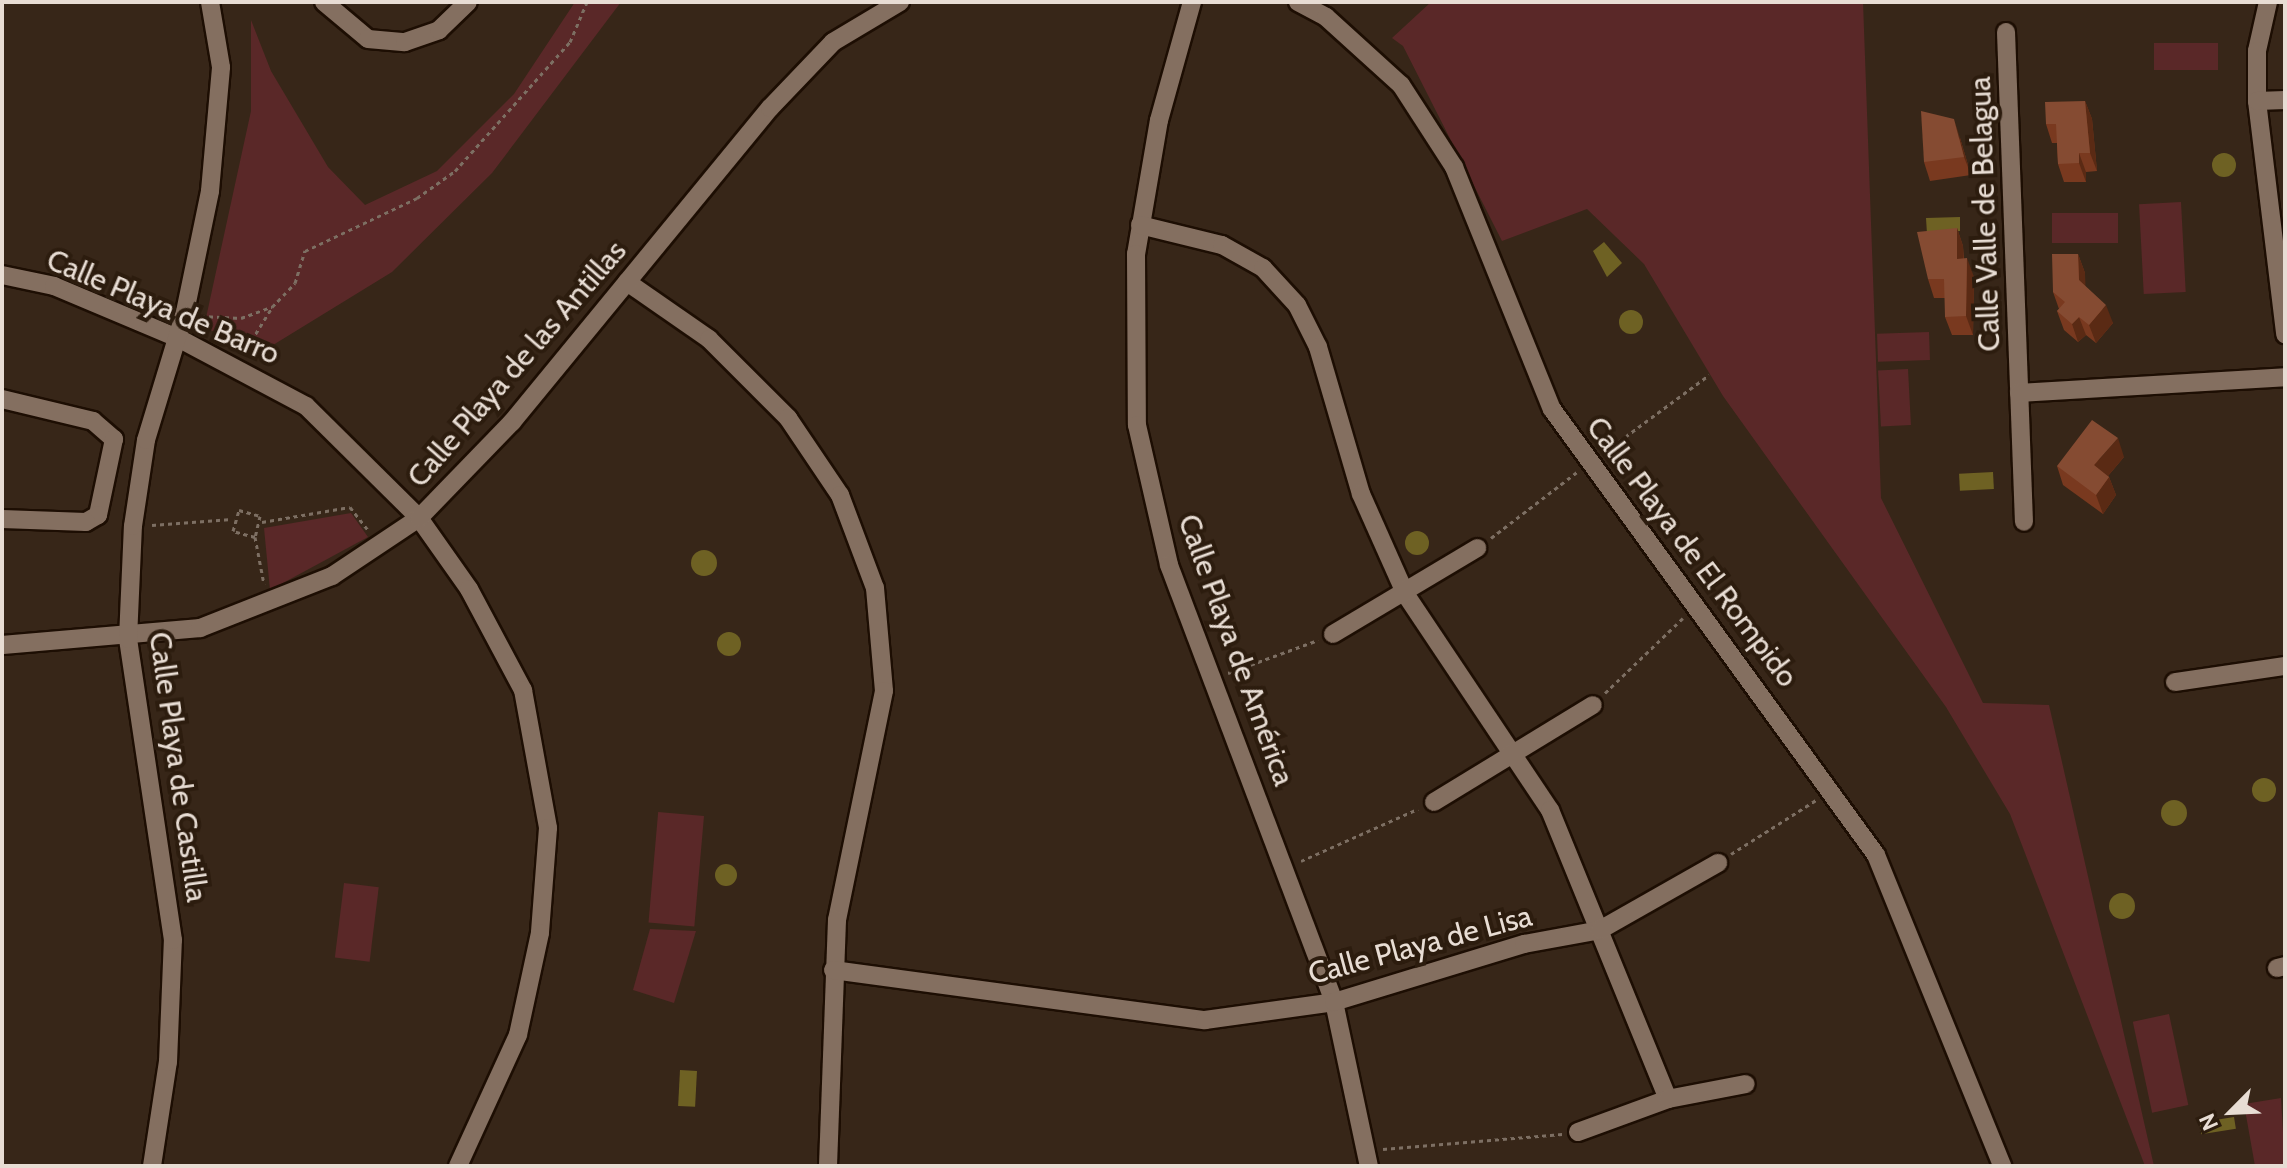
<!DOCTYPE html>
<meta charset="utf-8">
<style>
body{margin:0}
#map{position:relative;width:2287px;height:1168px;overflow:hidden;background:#372618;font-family:Cabin,sans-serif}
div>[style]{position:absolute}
.green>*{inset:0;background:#5a2828;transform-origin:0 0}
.water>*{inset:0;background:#6e6123;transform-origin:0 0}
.round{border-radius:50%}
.path>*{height:3px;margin-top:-1.5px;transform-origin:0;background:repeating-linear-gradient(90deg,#7d6f63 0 4px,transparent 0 8px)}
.roads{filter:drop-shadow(2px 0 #1d0e03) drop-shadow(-2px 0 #1d0e03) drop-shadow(0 2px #1d0e03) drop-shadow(0 -2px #1d0e03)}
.street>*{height:18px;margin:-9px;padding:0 9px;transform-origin:9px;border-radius:9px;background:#846f60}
.wall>*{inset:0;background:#79391f}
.shaded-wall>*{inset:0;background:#5a2a14}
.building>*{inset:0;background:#854b32}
span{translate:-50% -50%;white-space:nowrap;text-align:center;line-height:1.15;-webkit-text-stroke:8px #2c1c0e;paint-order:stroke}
.street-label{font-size:30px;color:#e8ddd4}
.frame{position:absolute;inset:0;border:4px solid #e8ddd4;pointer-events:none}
.north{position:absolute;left:2191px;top:1072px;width:80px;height:80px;-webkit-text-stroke:6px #2c1c0e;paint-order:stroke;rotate:246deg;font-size:22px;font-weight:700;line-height:32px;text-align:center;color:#e8ddd4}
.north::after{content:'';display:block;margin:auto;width:28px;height:36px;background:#e8ddd4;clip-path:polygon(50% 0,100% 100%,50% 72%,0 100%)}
</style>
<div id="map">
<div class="green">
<i style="clip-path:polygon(575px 2px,621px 2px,492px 173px,392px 272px,260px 353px,204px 327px,251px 111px,251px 20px,271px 71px,328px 167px,365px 205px,437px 171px,514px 94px)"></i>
<i style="clip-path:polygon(1431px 2px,1863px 2px,1881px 498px,1983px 703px,2049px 705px,2154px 1166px,2145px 1166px,2010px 814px,1946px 707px,1723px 396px,1644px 264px,1587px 209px,1502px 241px,1403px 46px,1392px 38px)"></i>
<i style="left:2218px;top:43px;width:27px;height:64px;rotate:90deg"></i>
<i style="left:2181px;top:202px;width:90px;height:42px;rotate:87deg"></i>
<i style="left:2052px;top:213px;width:66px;height:30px"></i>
<i style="left:1929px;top:332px;width:28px;height:52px;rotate:88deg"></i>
<i style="left:1908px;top:369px;width:56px;height:30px;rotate:87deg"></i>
<i style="clip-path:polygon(351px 513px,368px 537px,270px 590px,264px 528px)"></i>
<i style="left:704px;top:816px;width:111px;height:46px;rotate:95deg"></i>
<i style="left:344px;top:883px;width:35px;height:75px;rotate:7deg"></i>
<i style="clip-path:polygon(650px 929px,696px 931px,674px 1003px,633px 990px)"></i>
<i style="left:2169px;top:1014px;width:93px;height:37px;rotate:78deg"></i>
<i style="clip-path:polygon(2281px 1098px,2285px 1166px,2255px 1166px,2244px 1104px)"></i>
</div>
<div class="water">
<i class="round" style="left:2212px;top:153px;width:24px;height:24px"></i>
<i style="clip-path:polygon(1960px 217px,1960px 231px,1927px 234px,1926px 218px)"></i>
<i style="clip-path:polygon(1604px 242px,1622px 263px,1607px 277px,1593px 251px)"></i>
<i class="round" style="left:1619px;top:310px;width:24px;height:24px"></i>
<i style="left:1993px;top:472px;width:17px;height:34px;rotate:87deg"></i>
<i class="round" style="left:1405px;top:531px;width:24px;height:24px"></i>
<i class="round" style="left:691px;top:550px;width:26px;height:26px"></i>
<i class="round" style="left:717px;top:632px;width:24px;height:24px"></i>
<i class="round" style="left:2252px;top:778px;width:24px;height:24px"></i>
<i class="round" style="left:2161px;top:800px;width:26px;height:26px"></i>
<i class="round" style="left:715px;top:864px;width:22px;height:22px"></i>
<i class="round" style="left:2109px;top:893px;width:26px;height:26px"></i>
<i style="left:680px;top:1070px;width:17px;height:36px;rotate:3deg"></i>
<i style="left:2234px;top:1117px;width:12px;height:35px;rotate:81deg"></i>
</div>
<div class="path">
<i style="left:201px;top:316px;width:40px;rotate:2.9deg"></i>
<i style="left:241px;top:318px;width:33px;rotate:-20deg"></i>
<i style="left:272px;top:307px;width:33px;rotate:-46deg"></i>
<i style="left:295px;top:283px;width:34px;rotate:-73deg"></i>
<i style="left:305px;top:251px;width:124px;rotate:-25.3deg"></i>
<i style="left:417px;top:198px;width:47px;rotate:-35.4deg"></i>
<i style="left:455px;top:171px;width:173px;rotate:-48.3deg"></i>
<i style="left:570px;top:42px;width:43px;rotate:-67deg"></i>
<i style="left:243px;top:354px;width:53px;rotate:-58.1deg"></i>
<i style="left:1606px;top:451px;width:128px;rotate:-36.4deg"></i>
<i style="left:262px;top:522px;width:89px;rotate:-9.7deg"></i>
<i style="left:350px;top:507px;width:31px;rotate:52deg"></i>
<i style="left:152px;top:525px;width:80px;rotate:-4.3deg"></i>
<i style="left:255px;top:537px;width:23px;rotate:-165deg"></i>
<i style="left:233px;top:531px;width:22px;rotate:-74deg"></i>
<i style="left:239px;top:510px;width:22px;rotate:16deg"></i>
<i style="left:260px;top:516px;width:22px;rotate:103deg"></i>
<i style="left:255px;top:537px;width:48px;rotate:79.2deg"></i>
<i style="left:1491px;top:538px;width:108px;rotate:-37.5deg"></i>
<i style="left:1228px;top:673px;width:96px;rotate:-20.1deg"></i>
<i style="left:1605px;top:693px;width:108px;rotate:-43.9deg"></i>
<i style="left:1731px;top:854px;width:101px;rotate:-32.4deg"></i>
<i style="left:1301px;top:861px;width:128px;rotate:-24deg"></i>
<i style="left:1383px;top:1149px;width:180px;rotate:-4.8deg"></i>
</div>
<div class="roads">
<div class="street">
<i style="left:324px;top:2px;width:57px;rotate:40.1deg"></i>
<i style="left:368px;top:39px;width:37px;rotate:5deg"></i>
<i style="left:405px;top:42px;width:36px;rotate:-19deg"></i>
<i style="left:439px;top:30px;width:40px;rotate:-44deg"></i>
<i style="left:1192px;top:2px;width:123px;rotate:105.6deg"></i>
<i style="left:1159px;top:120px;width:136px;rotate:99.7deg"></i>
<i style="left:1136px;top:254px;width:171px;rotate:89.7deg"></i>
<i style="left:1137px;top:425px;width:144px;rotate:77.1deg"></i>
<i style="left:1169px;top:565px;width:467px;rotate:69.3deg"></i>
<i style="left:1334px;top:1002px;width:168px;rotate:78deg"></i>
<i style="left:1298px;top:2px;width:32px;rotate:28deg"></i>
<i style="left:1326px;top:17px;width:101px;rotate:42.2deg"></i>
<i style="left:1401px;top:85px;width:98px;rotate:57.1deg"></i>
<i style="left:1454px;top:167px;width:261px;rotate:68deg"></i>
<i style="left:1552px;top:409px;width:551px;rotate:54deg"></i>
<i style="left:1876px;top:855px;width:336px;rotate:67.9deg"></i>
<i style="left:2268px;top:2px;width:50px;rotate:102.7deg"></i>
<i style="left:2257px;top:51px;width:50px;rotate:90deg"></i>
<i style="left:2257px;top:101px;width:235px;rotate:83.1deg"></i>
<i style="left:2006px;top:32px;width:490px;rotate:87.9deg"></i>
<i style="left:2257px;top:101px;width:28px;rotate:-2deg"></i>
<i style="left:1140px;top:225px;width:84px;rotate:13.7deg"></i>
<i style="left:1222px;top:245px;width:47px;rotate:29.3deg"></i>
<i style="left:1263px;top:268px;width:50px;rotate:47.4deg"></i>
<i style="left:1297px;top:305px;width:47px;rotate:63.4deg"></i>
<i style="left:1318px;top:347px;width:153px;rotate:73.7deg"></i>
<i style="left:1361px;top:494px;width:111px;rotate:66deg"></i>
<i style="left:1406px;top:595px;width:259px;rotate:56.2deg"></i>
<i style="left:1550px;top:810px;width:312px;rotate:67.8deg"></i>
<i style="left:2px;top:275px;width:53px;rotate:11.9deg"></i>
<i style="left:54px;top:286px;width:134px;rotate:22.8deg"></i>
<i style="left:178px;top:338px;width:145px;rotate:28deg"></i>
<i style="left:306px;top:406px;width:159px;rotate:44.7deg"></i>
<i style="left:419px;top:518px;width:87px;rotate:54.8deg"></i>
<i style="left:469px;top:589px;width:115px;rotate:61.9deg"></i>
<i style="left:523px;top:690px;width:140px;rotate:79.7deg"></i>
<i style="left:548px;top:828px;width:105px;rotate:94.4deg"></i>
<i style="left:540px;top:933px;width:104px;rotate:102.2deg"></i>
<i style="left:518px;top:1035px;width:144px;rotate:114.6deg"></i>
<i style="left:627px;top:282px;width:100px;rotate:34.8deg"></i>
<i style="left:709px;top:339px;width:112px;rotate:45deg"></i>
<i style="left:788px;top:418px;width:93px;rotate:56deg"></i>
<i style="left:840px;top:495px;width:99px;rotate:69.4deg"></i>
<i style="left:875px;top:588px;width:103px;rotate:85deg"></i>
<i style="left:884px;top:691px;width:234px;rotate:101.6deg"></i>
<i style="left:837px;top:920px;width:246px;rotate:92.1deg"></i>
<i style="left:2019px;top:393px;width:266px;rotate:-3.4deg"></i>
<i style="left:2px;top:399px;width:94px;rotate:13.6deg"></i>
<i style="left:93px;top:421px;width:28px;rotate:41deg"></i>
<i style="left:114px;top:439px;width:78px;rotate:101.9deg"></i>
<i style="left:98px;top:515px;width:14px;rotate:150deg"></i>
<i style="left:86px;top:522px;width:84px;rotate:-178deg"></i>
<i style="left:1333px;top:634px;width:168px;rotate:-30.8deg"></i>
<i style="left:2px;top:645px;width:199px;rotate:-4.9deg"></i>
<i style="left:200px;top:628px;width:142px;rotate:-21.5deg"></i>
<i style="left:332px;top:576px;width:105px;rotate:-33.7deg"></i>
<i style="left:419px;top:518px;width:134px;rotate:-45.9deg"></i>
<i style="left:512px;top:422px;width:406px;rotate:-50.6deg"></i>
<i style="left:770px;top:108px;width:91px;rotate:-46.3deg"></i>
<i style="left:833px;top:42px;width:78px;rotate:-30.8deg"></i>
<i style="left:2175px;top:682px;width:111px;rotate:-8.3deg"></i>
<i style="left:1434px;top:802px;width:186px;rotate:-31.4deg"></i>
<i style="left:2277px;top:968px;width:8px;rotate:-14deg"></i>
<i style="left:833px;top:970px;width:375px;rotate:7.7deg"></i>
<i style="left:1205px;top:1020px;width:130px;rotate:-7.9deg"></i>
<i style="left:1334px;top:1002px;width:199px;rotate:-17deg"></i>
<i style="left:1524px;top:944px;width:77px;rotate:-10.4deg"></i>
<i style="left:1600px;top:930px;width:136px;rotate:-29.6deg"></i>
<i style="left:1578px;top:1132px;width:96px;rotate:-20.1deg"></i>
<i style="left:1668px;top:1099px;width:79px;rotate:-10.9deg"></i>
<i style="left:152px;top:1166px;width:105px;rotate:-81.3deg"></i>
<i style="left:168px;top:1062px;width:122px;rotate:-87.7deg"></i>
<i style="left:173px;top:940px;width:304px;rotate:-98.5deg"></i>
<i style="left:128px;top:639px;width:113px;rotate:-87.5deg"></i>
<i style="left:133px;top:526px;width:87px;rotate:-81.4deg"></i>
<i style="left:146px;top:440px;width:134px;rotate:-73.1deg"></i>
<i style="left:185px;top:312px;width:124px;rotate:-78.3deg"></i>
<i style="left:210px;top:191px;width:124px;rotate:-84.9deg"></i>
<i style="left:221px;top:67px;width:66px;rotate:-99.6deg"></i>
</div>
</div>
<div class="wall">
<i style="clip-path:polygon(2085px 101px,2092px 119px,2097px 171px,2086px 172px,2086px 182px,2064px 182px,2058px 164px,2057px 143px,2052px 143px,2046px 124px)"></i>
<i style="clip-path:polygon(1960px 138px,1971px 175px,1930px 181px,1924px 162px)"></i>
<i style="clip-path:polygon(1957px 228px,1963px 246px,1964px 259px,1974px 277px,1973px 335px,1952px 335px,1945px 317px,1945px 298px,1934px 298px,1928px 279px)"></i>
<i style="clip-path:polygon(2078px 254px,2085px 273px,2085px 286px,2113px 323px,2096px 343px,2086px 335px,2078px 342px,2064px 330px,2057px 311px,2059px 309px,2053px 292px)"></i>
<i style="clip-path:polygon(2124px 457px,2108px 476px,2109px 477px,2116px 495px,2103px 514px,2063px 485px,2057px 466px)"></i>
</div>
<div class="shaded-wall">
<i style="clip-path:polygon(2085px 101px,2092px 119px,2097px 171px,2090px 153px)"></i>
<i style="clip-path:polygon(1954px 119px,1960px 138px,1971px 175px,1964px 157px)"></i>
<i style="clip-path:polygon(2079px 153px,2086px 172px,2086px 182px,2079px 163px)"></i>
<i style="clip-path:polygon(1957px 228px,1963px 246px,1964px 277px,1957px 259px)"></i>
<i style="clip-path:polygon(2078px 254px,2085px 273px,2086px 299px,2079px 280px)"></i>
<i style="clip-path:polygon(1967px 258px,1974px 277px,1973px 335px,1966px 316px)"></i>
<i style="clip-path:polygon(2106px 305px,2113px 323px,2096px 343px,2089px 325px)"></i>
<i style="clip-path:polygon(2079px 317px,2086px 335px,2078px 342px,2072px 324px)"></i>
<i style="clip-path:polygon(2118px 438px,2124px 457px,2101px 484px,2094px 465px)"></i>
<i style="clip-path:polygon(2109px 477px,2116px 495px,2103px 514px,2096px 495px)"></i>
</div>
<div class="building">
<i style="clip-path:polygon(2085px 101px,2090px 153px,2079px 153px,2079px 163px,2058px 164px,2056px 124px,2046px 124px,2045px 102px)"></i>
<i style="clip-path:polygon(1921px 111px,1954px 119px,1964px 157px,1924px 162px)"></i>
<i style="clip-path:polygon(1957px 228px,1957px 259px,1967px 258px,1966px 316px,1945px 317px,1944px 279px,1928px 279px,1917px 232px)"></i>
<i style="clip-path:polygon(2052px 254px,2078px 254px,2079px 280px,2106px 305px,2089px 325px,2079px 317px,2072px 324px,2057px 311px,2065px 302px,2053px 292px)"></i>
<i style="clip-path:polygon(2092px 420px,2118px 438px,2094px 465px,2109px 477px,2096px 495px,2057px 466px)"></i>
</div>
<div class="street-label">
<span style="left:1985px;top:214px;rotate:-92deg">Calle Valle de Belagua</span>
<span style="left:163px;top:307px;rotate:23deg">Calle Playa de Barro</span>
<span style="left:517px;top:364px;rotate:-49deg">Calle Playa de las Antillas</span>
<span style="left:1692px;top:552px;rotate:53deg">Calle Playa de El Rompido</span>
<span style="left:1236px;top:650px;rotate:70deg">Calle Playa de América</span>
<span style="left:178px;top:767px;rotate:82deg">Calle Playa de Castilla</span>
<span style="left:1420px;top:945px;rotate:-15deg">Calle Playa de Lisa</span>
</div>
<div class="frame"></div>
<div class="north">N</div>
</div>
